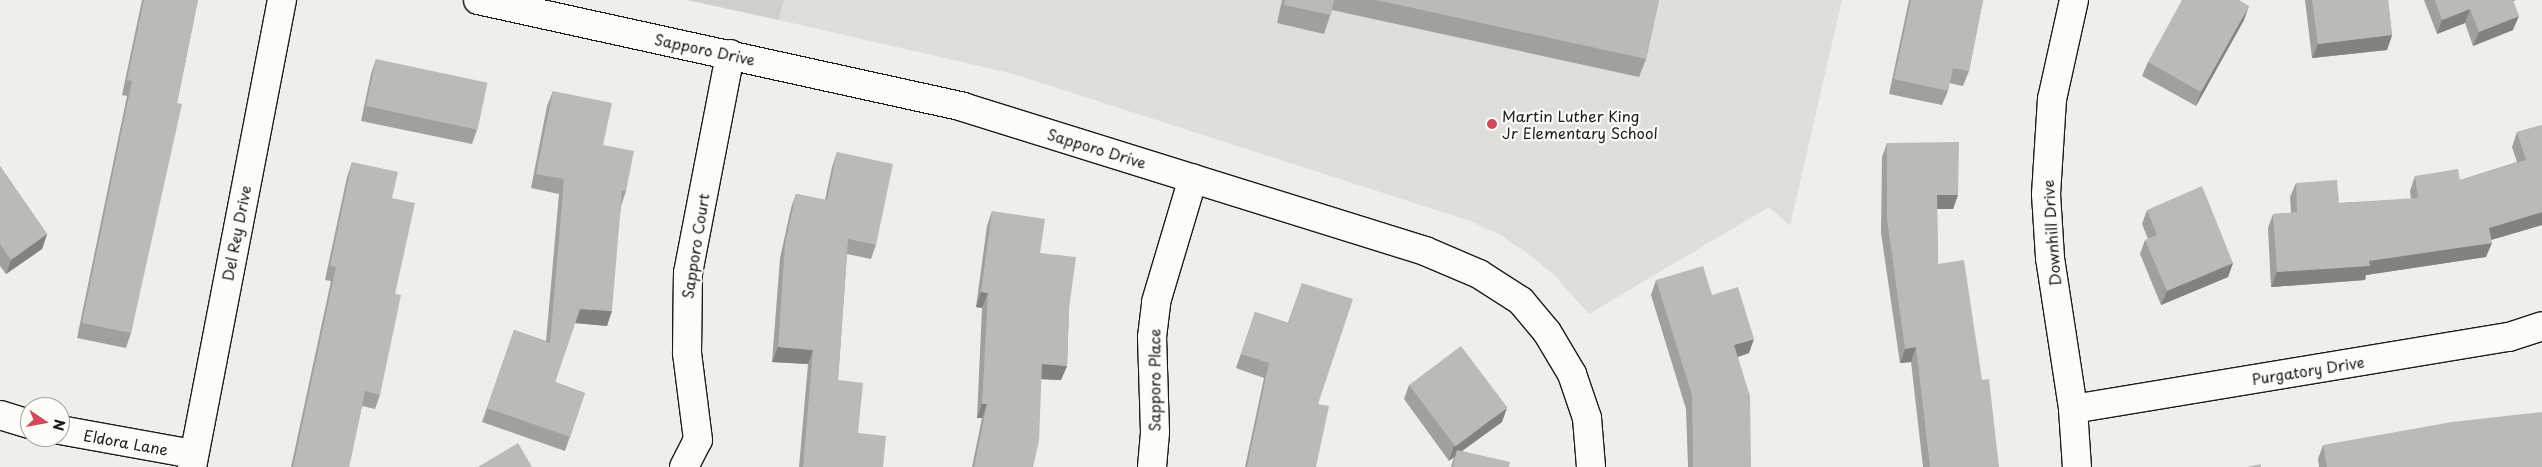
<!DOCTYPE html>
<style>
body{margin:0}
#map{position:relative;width:2542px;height:467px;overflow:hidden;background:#f0eeea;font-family:"Playpen Sans",sans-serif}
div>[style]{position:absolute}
.built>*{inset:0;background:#e0deda}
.green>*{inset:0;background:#d0cfcc}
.roads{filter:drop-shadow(1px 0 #1c1c1c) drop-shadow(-1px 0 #1c1c1c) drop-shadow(0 1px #1c1c1c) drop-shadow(0 -1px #1c1c1c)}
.minor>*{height:28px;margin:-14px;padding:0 14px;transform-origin:14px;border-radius:14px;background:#fdfcf7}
.wall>*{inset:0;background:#a1a09d}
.shaded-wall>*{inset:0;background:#83827f}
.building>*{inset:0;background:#bbbab6;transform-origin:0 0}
.dots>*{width:14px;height:14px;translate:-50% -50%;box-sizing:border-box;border:2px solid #fdfcf7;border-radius:50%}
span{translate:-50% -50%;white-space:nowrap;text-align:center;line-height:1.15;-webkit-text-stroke:4.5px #fdfcf7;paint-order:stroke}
.street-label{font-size:15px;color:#1c1c1c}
.poi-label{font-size:15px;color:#1c1c1c}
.left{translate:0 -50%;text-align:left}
.north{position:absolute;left:20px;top:397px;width:50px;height:50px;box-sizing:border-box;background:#fdfcf7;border:1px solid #a3a29f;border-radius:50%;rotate:102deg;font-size:14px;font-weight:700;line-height:20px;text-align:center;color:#1c1c1c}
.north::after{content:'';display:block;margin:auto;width:18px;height:22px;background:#d1495b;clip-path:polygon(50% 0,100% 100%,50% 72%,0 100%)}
</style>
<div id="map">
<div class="built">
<i style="clip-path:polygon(784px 0,1842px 0,1790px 226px,1769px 207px,1589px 314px,1553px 274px,1531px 256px,1500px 235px,1470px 221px,1014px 74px,779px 20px)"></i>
</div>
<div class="green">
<i style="clip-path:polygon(687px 0,784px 0,779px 20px)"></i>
</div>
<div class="roads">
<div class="minor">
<i style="left:478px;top:0;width:497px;rotate:12.4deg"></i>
<i style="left:963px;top:107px;width:484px;rotate:17.3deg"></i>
<i style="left:1425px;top:251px;width:59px;rotate:23.1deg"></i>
<i style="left:1479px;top:274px;width:50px;rotate:32.7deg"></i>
<i style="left:1521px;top:301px;width:40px;rotate:50deg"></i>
<i style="left:1547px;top:332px;width:49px;rotate:59.2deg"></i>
<i style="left:1572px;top:374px;width:46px;rotate:71.2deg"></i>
<i style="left:1587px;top:418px;width:49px;rotate:85.3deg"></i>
<i style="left:2074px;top:0;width:101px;rotate:102.5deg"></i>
<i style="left:2052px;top:99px;width:95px;rotate:93.6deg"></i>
<i style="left:2046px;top:194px;width:64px;rotate:86.4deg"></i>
<i style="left:2050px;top:258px;width:153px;rotate:81.3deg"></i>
<i style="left:2073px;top:409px;width:58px;rotate:86.1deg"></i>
<i style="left:2073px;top:409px;width:442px;rotate:-9.4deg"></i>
<i style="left:2509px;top:337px;width:35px;rotate:-18deg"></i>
<i style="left:0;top:415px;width:31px;rotate:17deg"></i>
<i style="left:60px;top:430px;width:135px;rotate:10.2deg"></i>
<i style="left:192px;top:467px;width:476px;rotate:-79.1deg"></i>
<i style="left:684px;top:467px;width:30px;rotate:-63deg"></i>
<i style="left:698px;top:440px;width:88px;rotate:-97.2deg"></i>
<i style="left:687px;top:353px;width:80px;rotate:-89.3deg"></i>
<i style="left:688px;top:273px;width:223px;rotate:-79.1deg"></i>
<i style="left:1152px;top:467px;width:35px;rotate:-85deg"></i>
<i style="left:1155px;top:432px;width:95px;rotate:-91.8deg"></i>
<i style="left:1152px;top:337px;width:35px;rotate:-83deg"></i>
<i style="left:1156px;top:302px;width:129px;rotate:-73.4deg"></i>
</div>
</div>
<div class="wall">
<i style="clip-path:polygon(142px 0,198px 0,177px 103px,131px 333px,126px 348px,77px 338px,127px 96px,122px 95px)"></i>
<i style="clip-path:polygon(1282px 0,1659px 0,1646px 59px,1639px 77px,1332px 10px,1324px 34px,1277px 23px)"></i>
<i style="clip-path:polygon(1909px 0,1983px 0,1969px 71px,1963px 86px,1949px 83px,1948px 91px,1942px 105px,1889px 94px)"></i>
<i style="clip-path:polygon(2305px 0,2388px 0,2392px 35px,2387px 50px,2312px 58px)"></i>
<i style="clip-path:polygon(2424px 0,2517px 0,2513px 1px,2513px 30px,2473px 46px,2465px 23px,2437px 34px)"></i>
<i style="clip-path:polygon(2244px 20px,2196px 106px,2142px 76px,2148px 62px)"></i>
<i style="clip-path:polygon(376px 59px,477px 130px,472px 144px,361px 121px,371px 74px)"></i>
<i style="clip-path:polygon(553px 91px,603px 145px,626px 191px,621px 206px,607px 326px,575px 323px,555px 382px,585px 393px,565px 451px,482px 422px,514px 330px,546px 341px,559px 194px,531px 188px,547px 106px)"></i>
<i style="clip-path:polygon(2542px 125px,2542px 225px,2491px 240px,2486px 257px,2366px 275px,2365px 280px,2271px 287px,2268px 228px,2273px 214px,2291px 213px,2290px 197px,2296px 183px,2339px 203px,2411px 199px,2410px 191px,2415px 176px,2460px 180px,2517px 162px,2512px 147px,2517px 132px)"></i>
<i style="clip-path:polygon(1887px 143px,1958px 195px,1953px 209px,1937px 209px,1938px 264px,1982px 380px,1999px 467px,1923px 467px,1911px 362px,1900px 363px,1881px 233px,1882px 157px)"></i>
<i style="clip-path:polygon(837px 152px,876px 245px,871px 259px,847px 254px,838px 380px,858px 433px,883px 467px,799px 467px,808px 364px,772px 362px,780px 258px,791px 208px,796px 194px,825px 200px,832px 167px)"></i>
<i style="clip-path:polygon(352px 162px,392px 198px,395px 294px,380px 395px,375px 409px,362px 406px,349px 467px,291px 467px,331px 281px,325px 280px,347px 177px)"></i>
<i style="clip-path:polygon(0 166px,47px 234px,42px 249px,6px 274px,0 266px)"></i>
<i style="clip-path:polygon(2147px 210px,2233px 263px,2228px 277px,2161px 305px,2140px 254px,2145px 240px,2148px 239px,2142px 224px)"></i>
<i style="clip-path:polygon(992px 211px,1040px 253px,1069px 309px,1067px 366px,1061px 380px,1041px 379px,1033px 467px,972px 467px,982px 418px,977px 418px,982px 308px,976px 307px,987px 226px)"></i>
<i style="clip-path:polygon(1656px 280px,1712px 295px,1749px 353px,1738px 357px,1751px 467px,1688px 467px,1686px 409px,1651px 295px)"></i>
<i style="clip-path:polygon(1302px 283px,1318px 404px,1316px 467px,1245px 467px,1264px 378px,1236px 368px,1255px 312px,1288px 323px)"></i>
<i style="clip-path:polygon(1409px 385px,1502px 422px,1462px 451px,1509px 467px,1451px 467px,1454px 457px,1449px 461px,1404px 399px)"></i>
<i style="clip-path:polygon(2323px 445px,2542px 467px,2319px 467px,2318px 459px)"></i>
</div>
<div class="shaded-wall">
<i style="clip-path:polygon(2249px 6px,2244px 20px,2196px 106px,2201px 92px)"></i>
<i style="clip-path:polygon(2470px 9px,2465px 23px,2437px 34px,2442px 20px)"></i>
<i style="clip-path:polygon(2519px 16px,2513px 30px,2473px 46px,2479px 32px)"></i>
<i style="clip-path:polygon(2392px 35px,2387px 50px,2312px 58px,2318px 44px)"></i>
<i style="clip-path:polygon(1937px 195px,1958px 195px,1953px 209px,1932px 209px)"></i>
<i style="clip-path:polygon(2542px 212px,2542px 225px,2484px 242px,2489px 228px)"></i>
<i style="clip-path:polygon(47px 234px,42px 249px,6px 274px,11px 260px)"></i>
<i style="clip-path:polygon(2492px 243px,2486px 257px,2366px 275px,2365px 280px,2271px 287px,2277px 272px)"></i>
<i style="clip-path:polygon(2233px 263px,2228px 277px,2161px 305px,2167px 291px)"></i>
<i style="clip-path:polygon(981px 292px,988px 293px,982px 308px,976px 307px)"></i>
<i style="clip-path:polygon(580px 309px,612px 311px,607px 326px,575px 323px)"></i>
<i style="clip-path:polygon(1754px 339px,1749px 353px,1729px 360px,1734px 345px)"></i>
<i style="clip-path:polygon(778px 347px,813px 350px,808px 364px,772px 362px)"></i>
<i style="clip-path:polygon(1916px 347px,1911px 362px,1900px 363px,1905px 349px)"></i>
<i style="clip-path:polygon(1042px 364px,1067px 366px,1061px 380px,1036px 379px)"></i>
<i style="clip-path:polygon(982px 404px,987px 404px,982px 418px,977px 418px)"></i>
<i style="clip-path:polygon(1507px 408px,1502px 422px,1455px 456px,1457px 450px,1454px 457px,1449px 461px,1454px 446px)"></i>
</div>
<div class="building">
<i style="clip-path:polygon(144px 0,198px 0,177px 103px,182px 104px,131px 333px,82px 323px,132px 81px,127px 80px)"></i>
<i style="clip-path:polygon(1285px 0,1334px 0,1331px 15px,1284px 5px)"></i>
<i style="clip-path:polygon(1376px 0,1659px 0,1646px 59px)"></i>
<i style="clip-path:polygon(1911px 0,1983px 0,1969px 71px,1953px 68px,1948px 91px,1894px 79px)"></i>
<i style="clip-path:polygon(2182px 0,2239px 0,2249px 6px,2201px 92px,2148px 62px)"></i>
<i style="clip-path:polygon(2312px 0,2388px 0,2392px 35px,2318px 44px)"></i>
<i style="clip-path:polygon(2435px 0,2513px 0,2519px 16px,2479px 32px,2470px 9px,2442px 20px)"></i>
<i style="left:376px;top:59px;width:114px;height:48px;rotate:12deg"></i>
<i style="clip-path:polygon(553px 91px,612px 103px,603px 145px,634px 151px,626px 191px,622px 191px,612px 311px,580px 309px,555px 382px,585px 393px,570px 437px,487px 408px,514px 330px,550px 343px,564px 179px,536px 174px)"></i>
<i style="clip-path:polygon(2542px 125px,2542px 212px,2489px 228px,2492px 243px,2369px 261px,2370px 266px,2277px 272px,2273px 214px,2297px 212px,2296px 183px,2337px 180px,2339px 203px,2418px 198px,2415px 176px,2458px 169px,2460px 180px,2526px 160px,2517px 132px)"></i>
<i style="clip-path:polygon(1959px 142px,1958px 195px,1937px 195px,1938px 264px,1964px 260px,1982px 380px,1989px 379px,1999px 467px,1930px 467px,1916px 347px,1905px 349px,1887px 219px,1887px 143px)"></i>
<i style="clip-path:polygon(837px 152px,893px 164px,876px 245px,848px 239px,838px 380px,863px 383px,858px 433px,886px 436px,883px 467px,803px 467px,813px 350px,778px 347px,785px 244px,796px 194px,827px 200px)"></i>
<i style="clip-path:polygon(352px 162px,398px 172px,392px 198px,415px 203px,395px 294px,401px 295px,380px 395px,365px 391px,349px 467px,293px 467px,336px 267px,330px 266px)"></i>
<i style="clip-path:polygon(0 166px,47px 234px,11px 260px,0 244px)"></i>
<i style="clip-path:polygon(2202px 186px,2233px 263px,2167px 291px,2145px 240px,2157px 235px,2147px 210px)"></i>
<i style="clip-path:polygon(992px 211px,1045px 219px,1040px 253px,1076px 257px,1069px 309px,1067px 366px,1042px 364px,1039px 441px,1033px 467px,974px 467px,987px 404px,982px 404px,988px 293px,981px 292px)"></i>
<i style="clip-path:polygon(1703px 266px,1712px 295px,1738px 287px,1754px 339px,1734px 345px,1750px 396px,1751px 467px,1693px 467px,1692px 395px,1656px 280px)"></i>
<i style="clip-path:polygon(1302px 283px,1353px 299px,1318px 404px,1329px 406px,1316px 467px,1247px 467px,1269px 363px,1241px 354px,1255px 312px,1289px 323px)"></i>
<i style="left:1461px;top:346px;width:77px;height:65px;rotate:53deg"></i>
<i style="clip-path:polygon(2542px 412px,2542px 467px,2327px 467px,2323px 445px,2452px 422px)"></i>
<i style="clip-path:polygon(518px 443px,532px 467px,478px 467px)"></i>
<i style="clip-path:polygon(1457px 450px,1510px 462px,1509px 467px,1453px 467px)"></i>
<i style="clip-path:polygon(2261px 464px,2261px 467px,2247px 467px)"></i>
</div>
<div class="dots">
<i style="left:1492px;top:124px;background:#d1495b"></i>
</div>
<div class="street-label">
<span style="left:705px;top:49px;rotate:12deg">Sapporo Drive</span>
<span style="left:1097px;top:148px;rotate:17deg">Sapporo Drive</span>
<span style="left:236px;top:233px;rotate:-79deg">Del Rey Drive</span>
<span style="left:2051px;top:233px;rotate:-94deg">Downhill Drive</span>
<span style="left:695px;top:246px;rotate:-81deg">Sapporo Court</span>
<span style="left:2308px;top:370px;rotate:-9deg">Purgatory Drive</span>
<span style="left:1154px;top:380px;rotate:-90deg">Sapporo Place</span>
<span style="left:126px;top:442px;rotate:10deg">Eldora Lane</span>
</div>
<div class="poi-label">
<span class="left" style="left:1502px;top:124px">Martin Luther King<br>Jr Elementary School</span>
</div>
<div class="north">N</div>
</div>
